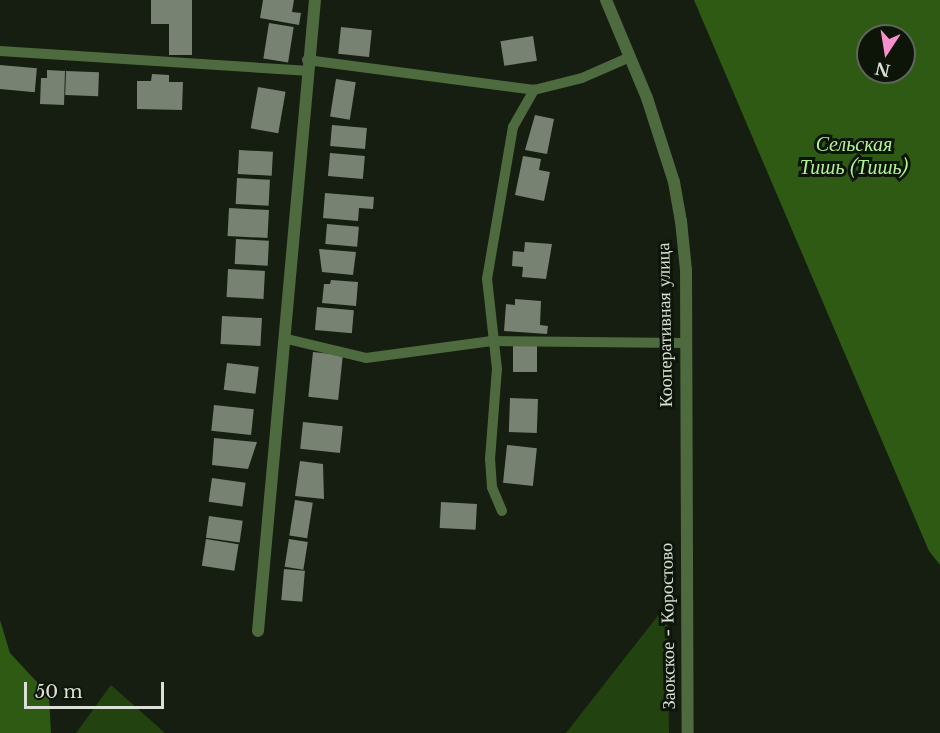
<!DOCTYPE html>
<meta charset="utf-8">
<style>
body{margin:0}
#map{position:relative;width:940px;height:733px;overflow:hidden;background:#161e12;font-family:"Libre Baskerville",serif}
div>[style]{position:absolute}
.green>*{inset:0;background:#22420f}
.water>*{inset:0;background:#2e5a13}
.building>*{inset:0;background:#778273;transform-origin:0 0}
.service>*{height:10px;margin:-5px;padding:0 5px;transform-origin:5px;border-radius:5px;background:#4d6b3e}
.minor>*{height:12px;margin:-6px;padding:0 6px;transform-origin:6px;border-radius:6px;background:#4d6b3e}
.tertiary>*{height:12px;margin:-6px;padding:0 6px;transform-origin:6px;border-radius:6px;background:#4d6b3e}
span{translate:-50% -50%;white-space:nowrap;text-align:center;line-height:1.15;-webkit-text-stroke:6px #0d1509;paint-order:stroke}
.street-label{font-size:18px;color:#dae0d8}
.water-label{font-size:20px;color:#b2f293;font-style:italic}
.north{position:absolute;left:856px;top:24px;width:60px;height:60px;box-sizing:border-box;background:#0d1509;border:2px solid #5f665c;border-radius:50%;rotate:192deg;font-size:16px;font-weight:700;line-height:24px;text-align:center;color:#dae0d8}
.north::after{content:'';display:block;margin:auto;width:21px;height:27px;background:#f890cb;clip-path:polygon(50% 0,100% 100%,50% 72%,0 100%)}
.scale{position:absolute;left:24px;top:682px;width:140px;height:27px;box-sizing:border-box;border:3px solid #dae0d8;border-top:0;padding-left:8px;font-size:18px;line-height:21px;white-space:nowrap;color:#dae0d8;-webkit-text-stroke:4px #0d1509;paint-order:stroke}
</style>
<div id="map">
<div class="green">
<i style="clip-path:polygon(667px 604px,669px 733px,566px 733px)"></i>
<i style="clip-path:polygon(111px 685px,165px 733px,76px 733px)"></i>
</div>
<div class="water">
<i style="clip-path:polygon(evenodd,694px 0,940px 0,940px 565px,929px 551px,694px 0,868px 36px,904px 36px,904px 72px,868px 72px,868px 36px)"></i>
<i style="clip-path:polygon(0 620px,10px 653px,49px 695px,51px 733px,0 733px)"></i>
</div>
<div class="building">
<i style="clip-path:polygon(151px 0,192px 0,192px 55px,169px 55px,169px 24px,151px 24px)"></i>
<i style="clip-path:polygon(263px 0,294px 0,292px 12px,301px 13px,299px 25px,260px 18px)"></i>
<i style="left:269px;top:23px;width:25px;height:36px;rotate:9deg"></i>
<i style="left:341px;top:27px;width:31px;height:27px;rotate:6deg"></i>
<i style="left:533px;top:36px;width:25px;height:33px;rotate:81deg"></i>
<i style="left:0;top:65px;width:37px;height:24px;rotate:5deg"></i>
<i style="clip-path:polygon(47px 70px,65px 71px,64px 105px,40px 104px,41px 78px,47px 78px)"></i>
<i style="left:66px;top:71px;width:33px;height:24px;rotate:2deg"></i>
<i style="clip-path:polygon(152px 74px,169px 75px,169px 82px,183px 82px,182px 110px,137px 109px,137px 81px,151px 81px)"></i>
<i style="left:336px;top:79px;width:20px;height:38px;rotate:9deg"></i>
<i style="left:258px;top:87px;width:28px;height:42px;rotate:10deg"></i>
<i style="clip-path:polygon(535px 115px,554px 119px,547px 154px,525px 150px)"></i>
<i style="left:332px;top:125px;width:35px;height:21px;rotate:5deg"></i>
<i style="left:239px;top:150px;width:34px;height:24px;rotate:3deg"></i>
<i style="left:330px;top:153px;width:35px;height:23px;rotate:5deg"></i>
<i style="clip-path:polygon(523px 156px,541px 159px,539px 170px,550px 172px,544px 201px,515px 195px)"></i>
<i style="left:237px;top:178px;width:33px;height:26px;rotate:3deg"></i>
<i style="clip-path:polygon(325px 193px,374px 197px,373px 209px,359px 208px,358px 221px,323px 218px)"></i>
<i style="left:229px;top:208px;width:40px;height:28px;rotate:3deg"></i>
<i style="left:327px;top:224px;width:32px;height:20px;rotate:5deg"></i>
<i style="left:236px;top:239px;width:33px;height:25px;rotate:3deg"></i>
<i style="clip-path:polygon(525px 242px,552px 244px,546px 279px,522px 277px,523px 267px,512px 266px,513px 251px,524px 252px)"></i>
<i style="clip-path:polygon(319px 249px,356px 252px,353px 275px,322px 272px)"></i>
<i style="left:228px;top:269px;width:37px;height:28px;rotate:3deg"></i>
<i style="clip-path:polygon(331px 280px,358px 282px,356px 306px,322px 303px,324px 284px,330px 284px)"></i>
<i style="clip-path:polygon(515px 299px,541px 301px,540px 325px,548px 326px,547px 334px,504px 331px,506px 304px,515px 305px)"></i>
<i style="left:317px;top:307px;width:37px;height:23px;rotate:5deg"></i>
<i style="left:222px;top:316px;width:40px;height:28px;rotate:3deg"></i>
<i style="left:513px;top:338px;width:24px;height:34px"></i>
<i style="left:313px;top:352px;width:30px;height:45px;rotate:6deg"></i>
<i style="left:227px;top:363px;width:32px;height:27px;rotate:7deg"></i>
<i style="left:510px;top:398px;width:28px;height:34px;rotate:2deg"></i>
<i style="left:214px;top:405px;width:40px;height:26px;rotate:6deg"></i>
<i style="left:303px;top:422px;width:40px;height:27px;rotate:6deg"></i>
<i style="clip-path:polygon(214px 438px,257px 442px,248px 469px,212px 465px)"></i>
<i style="left:507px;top:445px;width:30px;height:38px;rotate:6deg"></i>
<i style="clip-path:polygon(300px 461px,323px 464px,324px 499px,295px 496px)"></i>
<i style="left:212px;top:478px;width:34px;height:24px;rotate:8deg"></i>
<i style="left:295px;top:500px;width:18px;height:36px;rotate:9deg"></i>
<i style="left:441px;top:502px;width:36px;height:26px;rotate:3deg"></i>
<i style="left:209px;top:516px;width:34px;height:22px;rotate:8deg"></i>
<i style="left:206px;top:539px;width:33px;height:27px;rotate:9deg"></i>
<i style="left:289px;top:539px;width:19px;height:28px;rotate:9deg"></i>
<i style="left:284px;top:569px;width:21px;height:31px;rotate:5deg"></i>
</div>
<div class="service">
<i style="left:0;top:51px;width:307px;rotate:3.7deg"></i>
<i style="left:307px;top:60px;width:229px;rotate:7.5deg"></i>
<i style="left:534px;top:90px;width:49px;rotate:-14deg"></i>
<i style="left:582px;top:78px;width:52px;rotate:-23.6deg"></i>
<i style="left:287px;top:339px;width:81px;rotate:13.5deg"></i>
<i style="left:366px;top:358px;width:127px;rotate:-7.7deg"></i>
<i style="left:492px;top:341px;width:193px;rotate:0.6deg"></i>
<i style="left:502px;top:511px;width:26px;rotate:-113deg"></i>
<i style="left:492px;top:487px;width:28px;rotate:-94deg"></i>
<i style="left:490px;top:459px;width:90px;rotate:-85.6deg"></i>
<i style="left:497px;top:369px;width:91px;rotate:-96.3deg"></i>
<i style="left:487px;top:279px;width:154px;rotate:-80.3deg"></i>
<i style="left:513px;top:127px;width:43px;rotate:-60.4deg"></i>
</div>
<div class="minor">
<i style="left:258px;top:631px;width:634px;rotate:-84.84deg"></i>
</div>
<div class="tertiary">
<i style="left:606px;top:0;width:106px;rotate:67.3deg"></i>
<i style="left:647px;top:98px;width:88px;rotate:72.2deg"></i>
<i style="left:674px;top:182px;width:40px;rotate:80deg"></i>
<i style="left:681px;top:221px;width:49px;rotate:84.2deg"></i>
<i style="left:686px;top:270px;width:463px;rotate:89.8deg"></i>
</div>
<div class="street-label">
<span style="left:665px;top:325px;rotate:-91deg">Кооперативная улица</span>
<span style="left:668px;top:626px;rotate:-91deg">Заокское - Коростово</span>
</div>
<div class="water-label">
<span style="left:854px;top:156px">Сельская<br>Тишь (Тишь)</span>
</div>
<div class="north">N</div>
<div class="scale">50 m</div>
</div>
